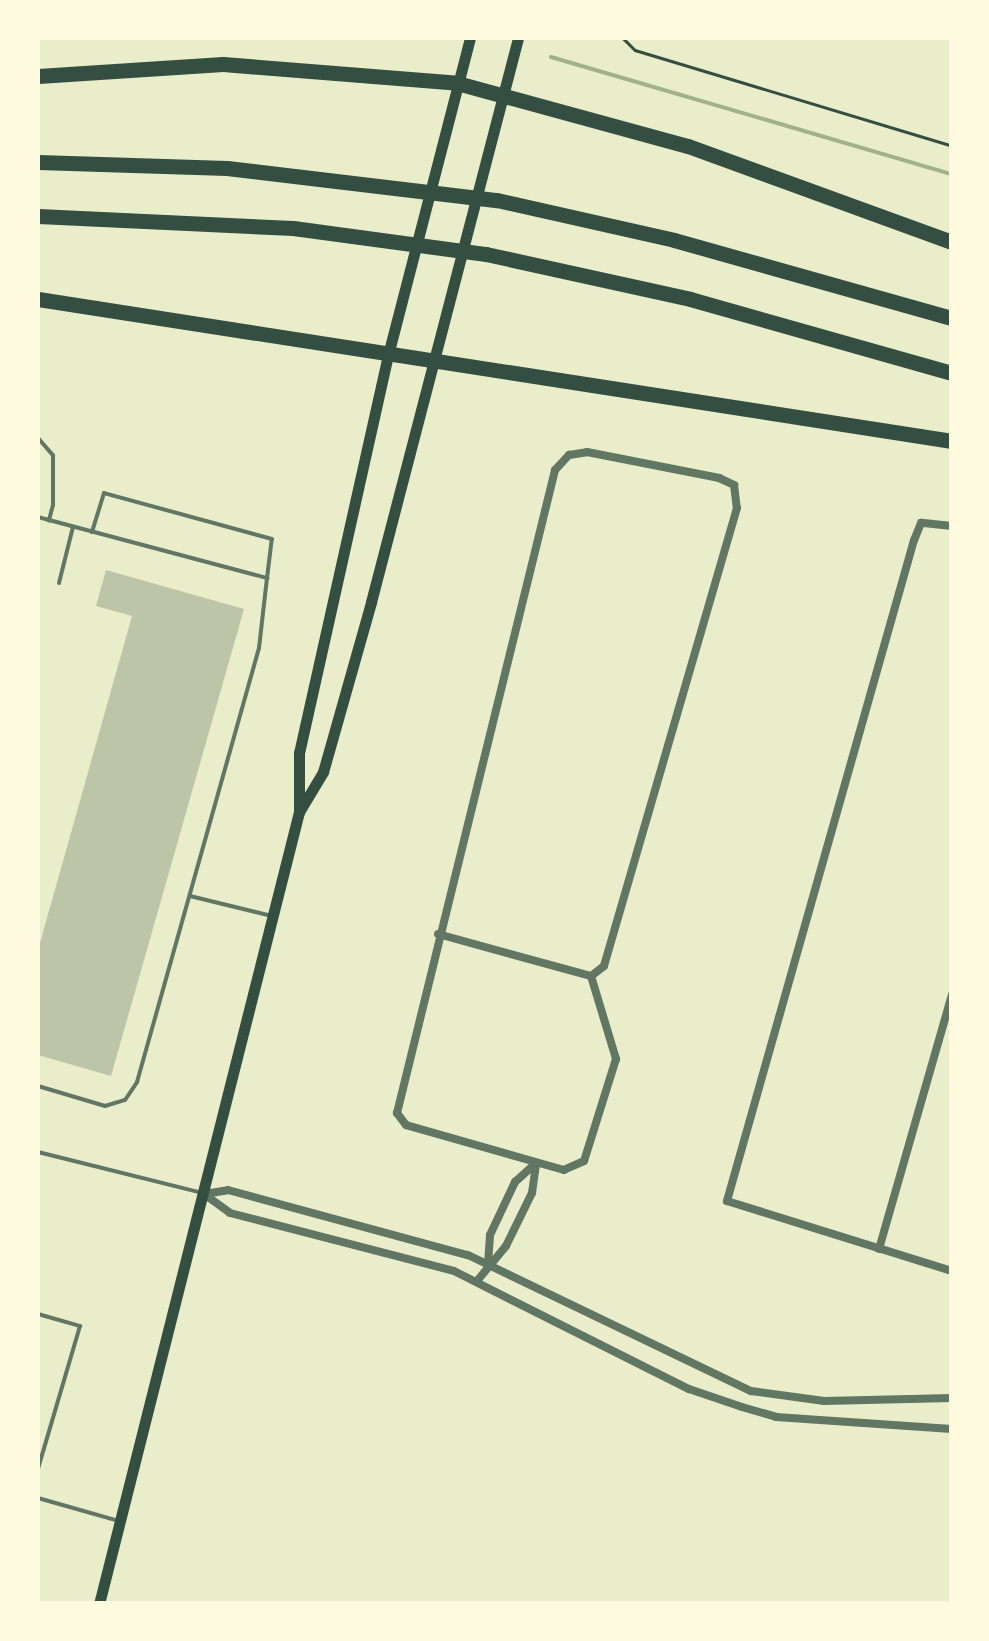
<!DOCTYPE html>
<style>
body{margin:0}
#map{position:relative;width:989px;height:1641px;overflow:hidden;background:#e9edc9;font-family:Cabin,sans-serif}
div>[style]{position:absolute}
.stream>*{height:4px;margin:-2px;padding:0 2px;transform-origin:2px;border-radius:2px;background:#a3b18a}
.building>*{inset:0;background:#bcc5a7}
.path>*{height:2.5px;margin:-1.25px;padding:0 1.25px;transform-origin:1.25px;border-radius:1.25px;background:#344e41}
.service>*{height:4px;margin:-2px;padding:0 2px;transform-origin:2px;border-radius:2px;background:#617663}
.minor>*{height:8px;margin:-4px;padding:0 4px;transform-origin:4px;border-radius:4px;background:#617663}
.secondary>*{height:11px;margin:-5.5px;padding:0 5.5px;transform-origin:5.5px;border-radius:5.5px;background:#344e41}
.motorway>*{height:15px;margin:-7.5px;padding:0 7.5px;transform-origin:7.5px;border-radius:7.5px;background:#344e41}
span{translate:-50% -50%;white-space:nowrap;text-align:center;line-height:1.15;-webkit-text-stroke:10px #fefae0;paint-order:stroke}
.frame{position:absolute;inset:0;border:40px solid #fefae0;pointer-events:none}
</style>
<div id="map">
<div class="stream">
<i style="left:551px;top:57px;width:418px;rotate:16.3deg"></i>
</div>
<div class="building">
<i style="clip-path:polygon(106px 570px,244px 609px,111px 1076px,38px 1055px,38px 950px,132px 616px,96px 606px)"></i>
</div>
<div class="path">
<i style="left:623px;top:38px;width:17px;rotate:45deg"></i>
<i style="left:635px;top:50px;width:331px;rotate:16.8deg"></i>
</div>
<div class="service">
<i style="left:38px;top:438px;width:23px;rotate:49deg"></i>
<i style="left:53px;top:455px;width:50px;rotate:90deg"></i>
<i style="left:53px;top:505px;width:16px;rotate:105deg"></i>
<i style="left:49px;top:520px;width:11px;rotate:-165deg"></i>
<i style="left:49px;top:520px;width:226px;rotate:14.9deg"></i>
<i style="left:267px;top:578px;width:39px;rotate:-83deg"></i>
<i style="left:272px;top:539px;width:174px;rotate:-164.7deg"></i>
<i style="left:104px;top:493px;width:41px;rotate:107.1deg"></i>
<i style="left:59px;top:583px;width:58px;rotate:-76deg"></i>
<i style="left:190px;top:896px;width:80px;rotate:13.7deg"></i>
<i style="left:38px;top:1086px;width:70px;rotate:16.6deg"></i>
<i style="left:105px;top:1106px;width:21px;rotate:-17deg"></i>
<i style="left:125px;top:1100px;width:22px;rotate:-56deg"></i>
<i style="left:137px;top:1082px;width:451px;rotate:-74.3deg"></i>
<i style="left:259px;top:648px;width:70px;rotate:-83.5deg"></i>
<i style="left:38px;top:1152px;width:165px;rotate:14deg"></i>
<i style="left:38px;top:1314px;width:44px;rotate:15.9deg"></i>
<i style="left:80px;top:1326px;width:149px;rotate:106.4deg"></i>
<i style="left:38px;top:1498px;width:80px;rotate:15.9deg"></i>
</div>
<div class="minor">
<i style="left:587px;top:452px;width:135px;rotate:11.1deg"></i>
<i style="left:719px;top:478px;width:17px;rotate:25deg"></i>
<i style="left:734px;top:485px;width:23px;rotate:83deg"></i>
<i style="left:737px;top:508px;width:477px;rotate:106.2deg"></i>
<i style="left:604px;top:966px;width:16px;rotate:142deg"></i>
<i style="left:591px;top:976px;width:87px;rotate:73.2deg"></i>
<i style="left:616px;top:1059px;width:107px;rotate:107.4deg"></i>
<i style="left:584px;top:1161px;width:22px;rotate:156deg"></i>
<i style="left:564px;top:1170px;width:164px;rotate:-164.1deg"></i>
<i style="left:406px;top:1125px;width:15px;rotate:-127deg"></i>
<i style="left:397px;top:1113px;width:662px;rotate:-76.19deg"></i>
<i style="left:555px;top:470px;width:21px;rotate:-47deg"></i>
<i style="left:569px;top:455px;width:18px;rotate:-9deg"></i>
<i style="left:952px;top:526px;width:31px;rotate:-174deg"></i>
<i style="left:921px;top:523px;width:18px;rotate:112deg"></i>
<i style="left:914px;top:540px;width:687px;rotate:105.8deg"></i>
<i style="left:727px;top:1201px;width:236px;rotate:17.3deg"></i>
<i style="left:438px;top:934px;width:159px;rotate:15.4deg"></i>
<i style="left:204px;top:1194px;width:32px;rotate:36deg"></i>
<i style="left:230px;top:1213px;width:231px;rotate:14.5deg"></i>
<i style="left:454px;top:1271px;width:263px;rotate:26.7deg"></i>
<i style="left:689px;top:1389px;width:56px;rotate:18.8deg"></i>
<i style="left:742px;top:1407px;width:35px;rotate:16deg"></i>
<i style="left:776px;top:1417px;width:176px;rotate:3.9deg"></i>
<i style="left:204px;top:1194px;width:24px;rotate:-9deg"></i>
<i style="left:228px;top:1190px;width:249px;rotate:15.2deg"></i>
<i style="left:468px;top:1255px;width:314px;rotate:25.7deg"></i>
<i style="left:751px;top:1391px;width:74px;rotate:7.8deg"></i>
<i style="left:824px;top:1401px;width:128px;rotate:-1.3deg"></i>
<i style="left:879px;top:1249px;width:265px;rotate:-74deg"></i>
<i style="left:488px;top:1264px;width:29px;rotate:-86deg"></i>
<i style="left:490px;top:1235px;width:59px;rotate:-64.7deg"></i>
<i style="left:515px;top:1182px;width:28px;rotate:-42deg"></i>
<i style="left:477px;top:1281px;width:45px;rotate:-50.4deg"></i>
<i style="left:506px;top:1246px;width:59px;rotate:-63.9deg"></i>
<i style="left:532px;top:1193px;width:30px;rotate:-82deg"></i>
</div>
<div class="secondary">
<i style="left:299px;top:812px;width:59px;rotate:-90deg"></i>
<i style="left:299px;top:753px;width:412px;rotate:-77.4deg"></i>
<i style="left:389px;top:351px;width:323px;rotate:-75.5deg"></i>
<i style="left:99px;top:1604px;width:817px;rotate:-75.83deg"></i>
<i style="left:299px;top:812px;width:47px;rotate:-59deg"></i>
<i style="left:323px;top:772px;width:177px;rotate:-74.2deg"></i>
<i style="left:371px;top:602px;width:583px;rotate:-75.39deg"></i>
</div>
<div class="motorway">
<i style="left:38px;top:76px;width:185px;rotate:-3.7deg"></i>
<i style="left:223px;top:64px;width:235px;rotate:4.6deg"></i>
<i style="left:457px;top:83px;width:239px;rotate:15.3deg"></i>
<i style="left:688px;top:146px;width:281px;rotate:20deg"></i>
<i style="left:38px;top:162px;width:189px;rotate:1.8deg"></i>
<i style="left:227px;top:168px;width:272px;rotate:6.8deg"></i>
<i style="left:497px;top:200px;width:181px;rotate:12.7deg"></i>
<i style="left:674px;top:240px;width:289px;rotate:15.7deg"></i>
<i style="left:38px;top:216px;width:255px;rotate:2.7deg"></i>
<i style="left:293px;top:228px;width:195px;rotate:7.7deg"></i>
<i style="left:486px;top:254px;width:209px;rotate:12.4deg"></i>
<i style="left:690px;top:299px;width:272px;rotate:15.8deg"></i>
<i style="left:38px;top:299px;width:925px;rotate:8.83deg"></i>
</div>
<div class="frame"></div>
</div>
